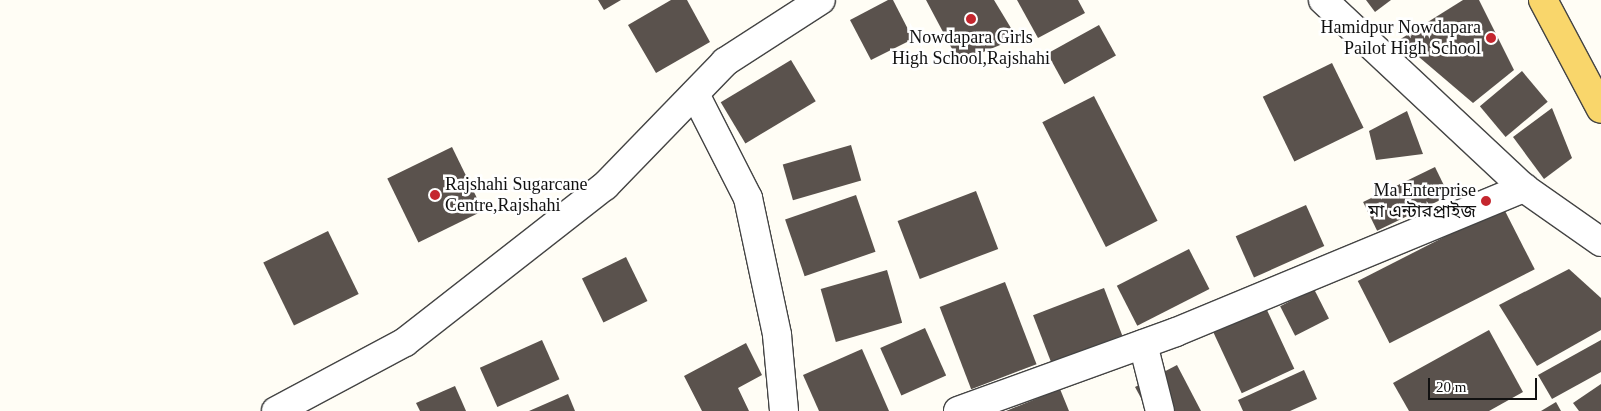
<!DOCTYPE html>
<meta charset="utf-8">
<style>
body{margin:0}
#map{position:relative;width:1601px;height:411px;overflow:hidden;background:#fffdf5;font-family:"Times New Roman","Noto Sans Bengali",serif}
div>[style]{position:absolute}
.building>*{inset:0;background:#5a524d;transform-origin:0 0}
.roads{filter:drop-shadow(1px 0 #444) drop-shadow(-1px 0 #444) drop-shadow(0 1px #444) drop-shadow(0 -1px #444)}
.minor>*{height:28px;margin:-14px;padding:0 14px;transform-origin:14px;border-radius:14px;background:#fff}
.major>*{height:28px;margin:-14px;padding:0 14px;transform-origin:14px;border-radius:14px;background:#f9d66b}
.dots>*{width:14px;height:14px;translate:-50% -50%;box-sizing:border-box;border:2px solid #fff;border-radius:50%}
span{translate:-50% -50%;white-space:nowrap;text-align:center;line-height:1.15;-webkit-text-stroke:5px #fff;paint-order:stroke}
.poi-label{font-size:18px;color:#111}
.right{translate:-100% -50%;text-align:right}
.left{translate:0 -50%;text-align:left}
.scale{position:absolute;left:1428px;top:378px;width:109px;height:22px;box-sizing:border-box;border:2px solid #111;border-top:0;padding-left:6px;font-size:15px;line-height:18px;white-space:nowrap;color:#111;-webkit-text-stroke:4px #fff;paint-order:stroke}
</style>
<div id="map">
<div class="building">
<i style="clip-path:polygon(598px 0,621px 0,604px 10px)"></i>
<i style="clip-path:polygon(671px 0,687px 0,710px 42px,656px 73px,628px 25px)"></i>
<i style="clip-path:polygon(888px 0,893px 0,913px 39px,871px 60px,850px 20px)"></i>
<i style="clip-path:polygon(926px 0,994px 0,1017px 38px,959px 62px)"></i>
<i style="clip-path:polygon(1017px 0,1078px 0,1085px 13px,1038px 38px)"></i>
<i style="clip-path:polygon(1366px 0,1391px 0,1375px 12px)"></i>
<i style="clip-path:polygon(1463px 0,1479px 0,1514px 70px,1473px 103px,1399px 40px)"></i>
<i style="left:1099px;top:25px;width:35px;height:59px;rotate:61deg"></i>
<i style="left:791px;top:60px;width:48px;height:82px;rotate:59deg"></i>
<i style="left:1332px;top:63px;width:72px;height:77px;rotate:64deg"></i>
<i style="left:1522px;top:71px;width:40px;height:55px;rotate:50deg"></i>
<i style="left:1094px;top:96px;width:140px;height:58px;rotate:63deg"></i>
<i style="clip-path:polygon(1552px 108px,1572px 158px,1544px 179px,1513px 137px)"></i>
<i style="clip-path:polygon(1407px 111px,1423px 154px,1376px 160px,1369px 131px)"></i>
<i style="left:851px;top:145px;width:37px;height:71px;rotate:74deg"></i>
<i style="left:452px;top:147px;width:71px;height:72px;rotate:64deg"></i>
<i style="left:1435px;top:167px;width:32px;height:80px;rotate:64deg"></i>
<i style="left:976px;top:191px;width:62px;height:84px;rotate:69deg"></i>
<i style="left:856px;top:195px;width:60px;height:75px;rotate:71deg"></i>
<i style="left:1306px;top:205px;width:45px;height:77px;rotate:66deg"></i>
<i style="left:1503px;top:207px;width:70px;height:163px;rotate:63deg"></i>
<i style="left:328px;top:231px;width:70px;height:72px;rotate:64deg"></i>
<i style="left:1189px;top:249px;width:45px;height:81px;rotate:63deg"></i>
<i style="left:626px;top:257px;width:49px;height:49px;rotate:64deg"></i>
<i style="clip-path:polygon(1569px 269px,1601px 298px,1601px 330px,1537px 366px,1499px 305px)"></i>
<i style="left:887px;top:270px;width:55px;height:69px;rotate:74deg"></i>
<i style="left:1005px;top:282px;width:88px;height:70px;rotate:69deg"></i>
<i style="left:1104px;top:288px;width:51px;height:76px;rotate:69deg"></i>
<i style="left:1314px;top:289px;width:33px;height:38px;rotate:63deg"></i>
<i style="left:1266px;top:308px;width:67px;height:58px;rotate:65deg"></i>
<i style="left:925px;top:328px;width:52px;height:49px;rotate:66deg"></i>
<i style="clip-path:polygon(1489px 330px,1523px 392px,1489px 411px,1409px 411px,1393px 383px)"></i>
<i style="left:542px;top:340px;width:43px;height:68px;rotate:66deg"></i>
<i style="clip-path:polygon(1601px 340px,1601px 372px,1552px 399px,1538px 375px)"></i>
<i style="clip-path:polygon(746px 343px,762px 375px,738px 388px,749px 411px,702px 411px,684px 376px)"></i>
<i style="clip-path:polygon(862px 349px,889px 411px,819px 411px,803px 375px)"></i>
<i style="clip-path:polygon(1177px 365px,1201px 411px,1148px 411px,1135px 387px)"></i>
<i style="clip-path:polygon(1304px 370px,1317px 399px,1290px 411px,1243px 411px,1238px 400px)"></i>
<i style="clip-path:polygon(1601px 384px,1601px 411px,1579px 411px,1573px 403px)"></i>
<i style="clip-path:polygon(455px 386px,466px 411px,420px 411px,416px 403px)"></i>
<i style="clip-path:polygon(1060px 389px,1069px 411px,1006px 411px)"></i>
<i style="clip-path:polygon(568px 394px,575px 411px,529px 411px)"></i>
<i style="clip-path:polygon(1556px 402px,1561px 411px,1541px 411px)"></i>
</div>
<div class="roads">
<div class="minor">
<i style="left:1323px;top:0;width:275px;rotate:43.1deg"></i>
<i style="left:1524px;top:188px;width:94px;rotate:35deg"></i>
<i style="left:695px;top:94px;width:117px;rotate:63deg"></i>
<i style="left:748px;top:198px;width:140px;rotate:78deg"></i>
<i style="left:777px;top:335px;width:76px;rotate:84.7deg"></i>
<i style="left:1143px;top:344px;width:69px;rotate:75.8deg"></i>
<i style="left:276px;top:411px;width:146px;rotate:-28.1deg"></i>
<i style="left:405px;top:342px;width:254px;rotate:-38deg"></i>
<i style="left:605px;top:186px;width:173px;rotate:-45.9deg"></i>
<i style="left:725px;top:62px;width:114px;rotate:-32.9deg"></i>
<i style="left:958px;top:411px;width:232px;rotate:-19.9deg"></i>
<i style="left:1176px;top:332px;width:377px;rotate:-22.5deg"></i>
</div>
<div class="major">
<i style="left:1543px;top:0;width:123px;rotate:62deg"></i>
</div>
</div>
<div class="dots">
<i style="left:971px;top:19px;background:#c4262e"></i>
<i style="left:1491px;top:38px;background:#c4262e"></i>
<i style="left:435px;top:195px;background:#c4262e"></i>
<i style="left:1486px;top:201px;background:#c4262e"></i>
</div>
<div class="poi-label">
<span class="right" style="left:1481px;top:38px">Hamidpur Nowdapara<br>Pailot High School</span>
<span style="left:971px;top:48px">Nowdapara Girls<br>High School,Rajshahi</span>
<span class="left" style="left:445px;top:195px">Rajshahi Sugarcane<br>Centre,Rajshahi</span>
<span class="right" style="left:1476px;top:201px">Ma Enterprise<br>মা এন্টারপ্রাইজ</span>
</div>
<div class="scale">20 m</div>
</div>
